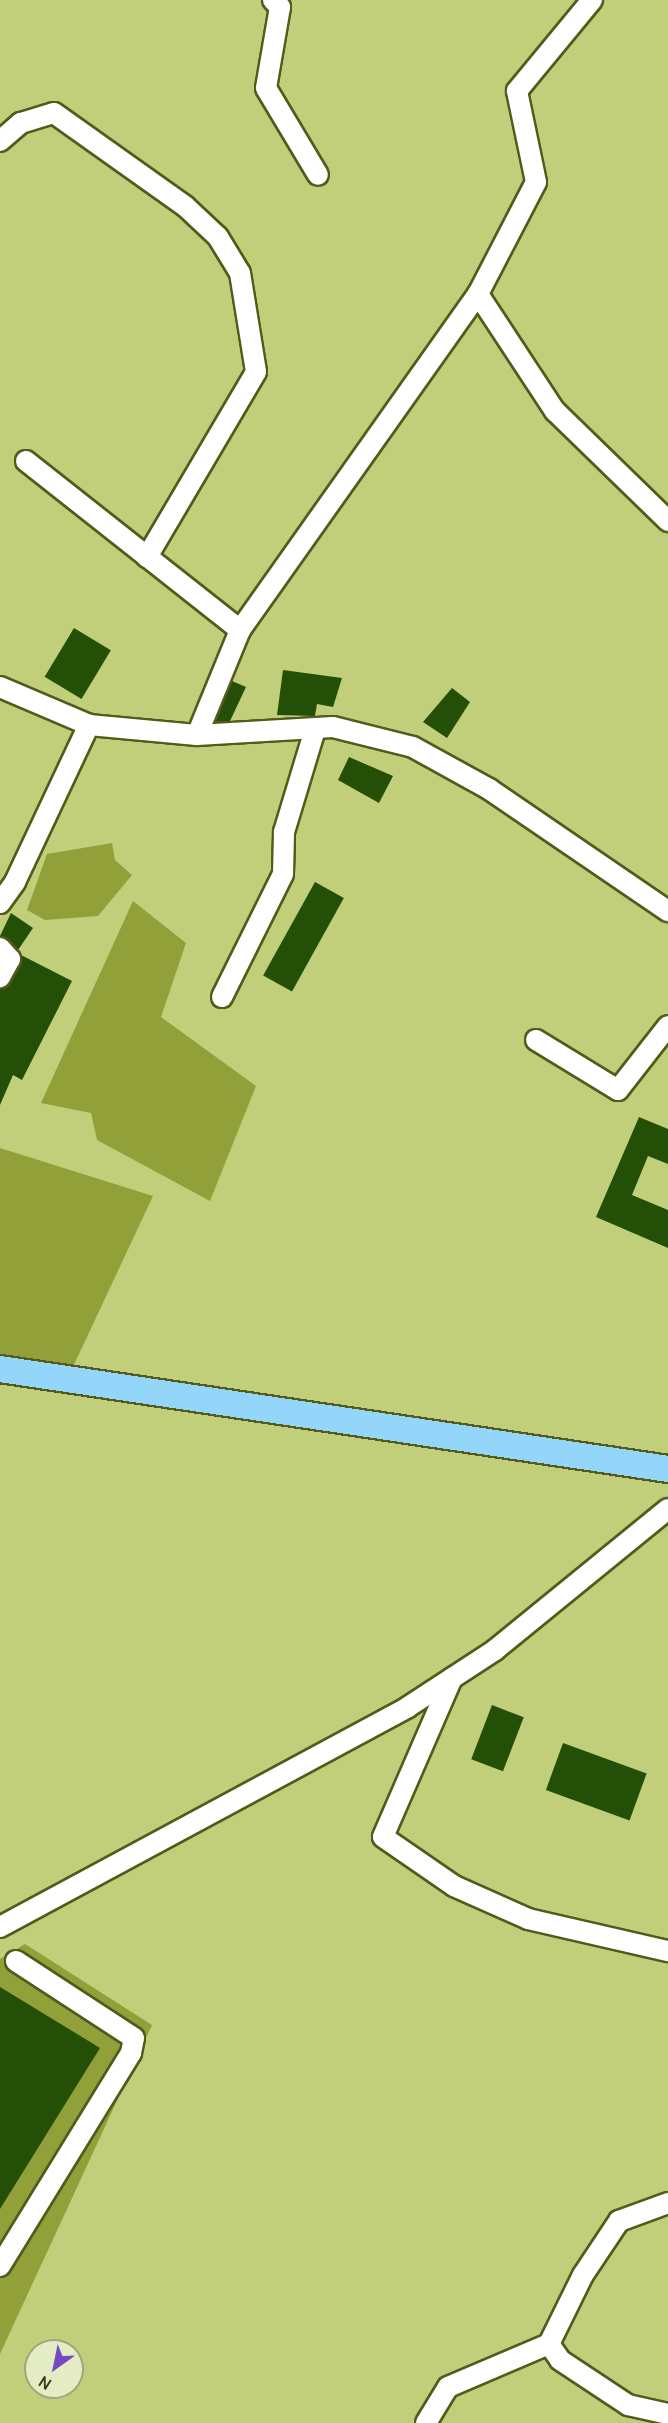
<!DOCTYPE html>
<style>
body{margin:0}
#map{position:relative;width:668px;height:2423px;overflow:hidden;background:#c1cf7b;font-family:Cabin,sans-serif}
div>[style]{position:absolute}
.green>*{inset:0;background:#92a03a}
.building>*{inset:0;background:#234f07;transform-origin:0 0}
.roads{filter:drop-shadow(2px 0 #525b1a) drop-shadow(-2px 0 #525b1a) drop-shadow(0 2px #525b1a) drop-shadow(0 -2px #525b1a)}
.minor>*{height:20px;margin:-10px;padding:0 10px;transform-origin:10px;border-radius:10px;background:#fff}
.major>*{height:26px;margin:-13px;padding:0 13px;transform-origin:13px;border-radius:13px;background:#93d6fa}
span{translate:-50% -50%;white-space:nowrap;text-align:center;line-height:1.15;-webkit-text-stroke:6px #e4ecc3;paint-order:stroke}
.north{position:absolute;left:24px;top:2339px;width:60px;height:60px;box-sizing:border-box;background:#e4ecc3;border:2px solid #9fa67f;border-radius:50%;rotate:213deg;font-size:16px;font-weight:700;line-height:24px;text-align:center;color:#383d1a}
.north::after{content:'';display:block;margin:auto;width:21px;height:27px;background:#7549c1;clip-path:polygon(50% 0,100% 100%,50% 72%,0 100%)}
</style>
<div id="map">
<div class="green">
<i style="clip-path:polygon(112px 843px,115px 860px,132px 875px,98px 916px,45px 920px,27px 910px,47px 854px)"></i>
<i style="clip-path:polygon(133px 901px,186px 943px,161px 1017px,256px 1086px,210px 1201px,97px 1140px,91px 1113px,41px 1103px)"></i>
<i style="clip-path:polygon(0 1148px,153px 1196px,72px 1369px,0 1358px)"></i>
<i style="clip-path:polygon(25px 1944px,152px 2025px,0 2354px,0 1959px)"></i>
</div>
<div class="building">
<i style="left:74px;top:628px;width:43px;height:57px;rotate:31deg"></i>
<i style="clip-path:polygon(283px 670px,342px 678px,333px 707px,317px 704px,315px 716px,277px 715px)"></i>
<i style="clip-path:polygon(232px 681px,246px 687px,230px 721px,215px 722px)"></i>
<i style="clip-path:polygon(452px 688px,470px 702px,447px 738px,423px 722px)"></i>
<i style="clip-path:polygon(349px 757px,393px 776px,379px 803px,338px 780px)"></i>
<i style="left:315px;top:882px;width:33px;height:107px;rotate:29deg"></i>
<i style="clip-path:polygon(11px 913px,33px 928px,18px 950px,0 936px)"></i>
<i style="clip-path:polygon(21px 955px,72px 981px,22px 1080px,13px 1075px,0 1105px,0 989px,10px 983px)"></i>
<i style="clip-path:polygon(639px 1117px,668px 1129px,668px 1164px,648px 1156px,632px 1195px,668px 1210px,668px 1248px,596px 1217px)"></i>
<i style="left:492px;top:1705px;width:34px;height:58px;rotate:21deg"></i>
<i style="left:563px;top:1743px;width:89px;height:50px;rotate:20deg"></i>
<i style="clip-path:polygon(0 1987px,100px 2048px,0 2209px)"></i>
</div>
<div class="roads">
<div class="minor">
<i style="left:273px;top:0;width:10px;rotate:45deg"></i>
<i style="left:280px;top:7px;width:82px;rotate:99.8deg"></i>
<i style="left:266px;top:88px;width:101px;rotate:59.1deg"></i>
<i style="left:0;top:141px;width:28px;rotate:-41deg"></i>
<i style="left:21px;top:123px;width:34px;rotate:-17deg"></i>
<i style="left:54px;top:113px;width:161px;rotate:35.4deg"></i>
<i style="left:185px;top:206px;width:45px;rotate:43.2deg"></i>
<i style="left:218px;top:237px;width:42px;rotate:58.6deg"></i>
<i style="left:240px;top:273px;width:100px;rotate:80.8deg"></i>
<i style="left:256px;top:372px;width:215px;rotate:120.5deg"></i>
<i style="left:478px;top:294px;width:140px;rotate:56.7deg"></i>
<i style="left:555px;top:411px;width:158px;rotate:44.2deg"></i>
<i style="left:26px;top:461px;width:273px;rotate:38.3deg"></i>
<i style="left:0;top:687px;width:97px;rotate:23.1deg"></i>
<i style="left:89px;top:725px;width:108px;rotate:5.3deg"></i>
<i style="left:197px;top:735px;width:136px;rotate:-3.4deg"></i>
<i style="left:333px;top:727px;width:82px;rotate:14deg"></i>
<i style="left:413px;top:747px;width:87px;rotate:28.9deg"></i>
<i style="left:489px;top:789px;width:217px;rotate:34.3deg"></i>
<i style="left:197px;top:735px;width:113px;rotate:-67.7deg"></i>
<i style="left:240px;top:630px;width:412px;rotate:-54.7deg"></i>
<i style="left:478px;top:294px;width:126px;rotate:-62.6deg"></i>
<i style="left:536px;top:182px;width:93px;rotate:-101.8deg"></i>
<i style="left:517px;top:91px;width:118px;rotate:-50.5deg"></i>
<i style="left:0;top:903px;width:26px;rotate:-54deg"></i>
<i style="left:15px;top:882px;width:174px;rotate:-64.8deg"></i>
<i style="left:0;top:948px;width:15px;rotate:48deg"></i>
<i style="left:10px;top:959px;width:21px;rotate:119deg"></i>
<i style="left:222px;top:997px;width:137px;rotate:-63.6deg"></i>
<i style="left:283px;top:874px;width:42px;rotate:-88.6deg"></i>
<i style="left:284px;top:832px;width:108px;rotate:-73.2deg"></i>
<i style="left:536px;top:1040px;width:96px;rotate:31.4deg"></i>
<i style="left:618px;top:1090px;width:81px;rotate:-52deg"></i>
<i style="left:452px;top:1678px;width:173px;rotate:113.5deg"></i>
<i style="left:383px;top:1837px;width:86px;rotate:34.6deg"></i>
<i style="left:454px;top:1886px;width:81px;rotate:24deg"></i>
<i style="left:528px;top:1919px;width:144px;rotate:12.9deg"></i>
<i style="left:0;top:1927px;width:464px;rotate:-28.3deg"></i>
<i style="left:408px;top:1707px;width:104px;rotate:-33.2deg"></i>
<i style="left:495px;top:1650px;width:223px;rotate:-39.2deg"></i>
<i style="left:0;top:2266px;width:250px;rotate:-58.4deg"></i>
<i style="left:131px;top:2053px;width:15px;rotate:-79deg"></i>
<i style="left:134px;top:2038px;width:141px;rotate:-146.9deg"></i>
<i style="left:549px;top:2344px;width:19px;rotate:55deg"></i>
<i style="left:560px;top:2360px;width:82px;rotate:33.5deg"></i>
<i style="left:628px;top:2405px;width:41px;rotate:12.7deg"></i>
<i style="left:426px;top:2423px;width:42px;rotate:-58.6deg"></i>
<i style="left:448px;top:2387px;width:110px;rotate:-23.1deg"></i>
<i style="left:549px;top:2344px;width:77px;rotate:-63.8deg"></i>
<i style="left:583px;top:2275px;width:65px;rotate:-56.3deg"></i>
<i style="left:619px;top:2221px;width:52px;rotate:-20.2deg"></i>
</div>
<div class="major">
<i style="left:0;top:1369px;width:675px;rotate:8.51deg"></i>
</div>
</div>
<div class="north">N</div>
</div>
